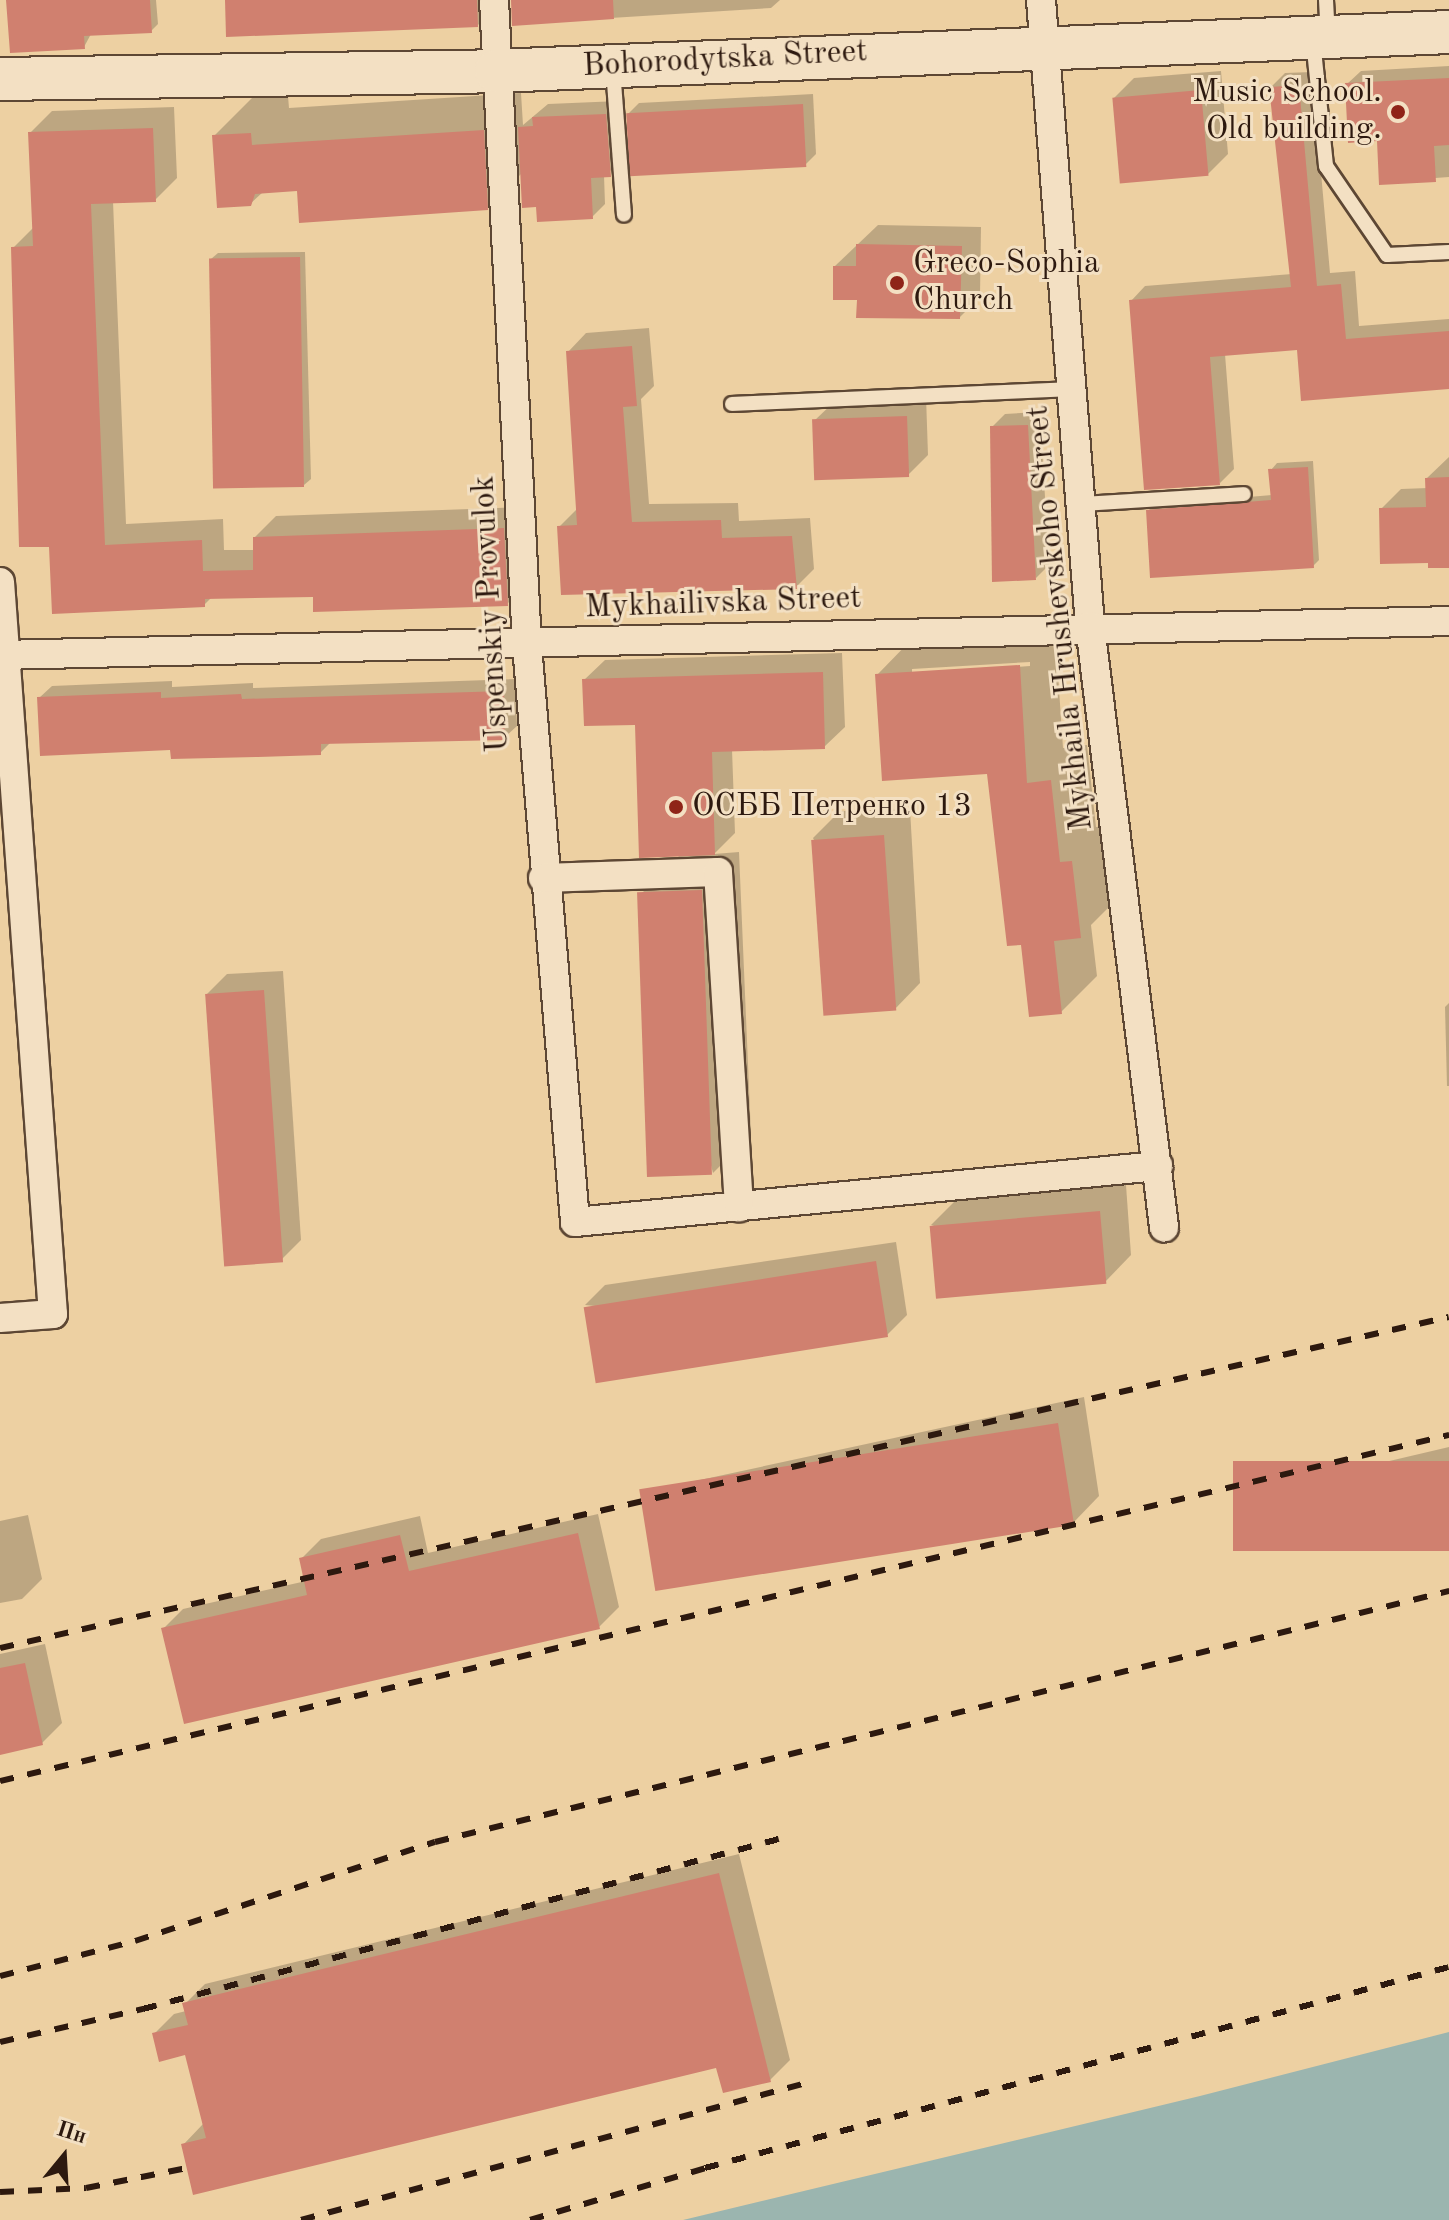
<!DOCTYPE html>
<meta charset="utf-8">
<style>
body{margin:0}
#map{position:relative;width:1449px;height:2220px;overflow:hidden;background:#edd0a2;font-family:"Old Standard TT",serif}
div>[style]{position:absolute}
.water>*{inset:0;background:#9bb5af}
.shadow>*{inset:0;background:#0003}
.building>*{inset:0;background:#d0806f;transform-origin:0 0}
.roads{filter:drop-shadow(2px 0 #5d4734) drop-shadow(-2px 0 #5d4734) drop-shadow(0 2px #5d4734) drop-shadow(0 -2px #5d4734)}
.lane>*{height:14px;margin:-7px;padding:0 7px;transform-origin:7px;border-radius:7px;background:#f3e0c3}
.street>*{height:28px;margin:-14px;padding:0 14px;transform-origin:14px;border-radius:14px;background:#f3e0c3}
.secondary>*{height:42px;margin:-21px;padding:0 21px;transform-origin:21px;border-radius:21px;background:#f3e0c3}
.rail>*{height:6px;margin-top:-3px;transform-origin:0;background:repeating-linear-gradient(90deg,#2d190f 0 14px,transparent 0 28px)}
.dots>*{width:22px;height:22px;translate:-50% -50%;box-sizing:border-box;border:4px solid #f3e0c3;border-radius:50%}
span{translate:-50% -50%;white-space:nowrap;text-align:center;line-height:1.15;-webkit-text-stroke:6px #f3e0c3;paint-order:stroke}
.street-label{font-size:32px;color:#2d190f}
.poi-label{font-size:32px;color:#2d190f}
.right{translate:-100% -50%;text-align:right}
.left{translate:0 -50%;text-align:left}
.north{position:absolute;left:24px;top:2116px;width:80px;height:80px;-webkit-text-stroke:6px #f3e0c3;paint-order:stroke;rotate:18deg;font-size:22px;font-weight:700;line-height:32px;text-align:center;color:#2d190f}
.north::after{content:'';display:block;margin:auto;width:28px;height:36px;background:#2d190f;clip-path:polygon(50% 0,100% 100%,50% 72%,0 100%)}
</style>
<div id="map">
<div class="water">
<i style="clip-path:polygon(1449px 2032px,1449px 2220px,683px 2220px,1200px 2096px)"></i>
</div>
<div class="shadow">
<i style="clip-path:polygon(7px 0,156px 0,158px 24px,151px 31px,91px 34px,84px 47px)"></i>
<i style="clip-path:polygon(227px 0,490px 0,490px 13px,478px 25px)"></i>
<i style="clip-path:polygon(512px 0,780px 0,771px 8px,514px 24px)"></i>
<i style="clip-path:polygon(1449px 66px,1449px 177px,1381px 182px,1379px 139px,1347px 84px,1361px 71px)"></i>
<i style="clip-path:polygon(1221px 71px,1228px 154px,1208px 174px,1114px 98px,1134px 78px)"></i>
<i style="clip-path:polygon(1312px 72px,1330px 273px,1355px 271px,1359px 326px,1449px 319px,1449px 387px,1299px 348px,1225px 354px,1234px 469px,1220px 483px,1131px 301px,1145px 286px,1292px 274px,1271px 87px,1285px 73px)"></i>
<i style="clip-path:polygon(521px 93px,523px 125px,548px 104px,619px 101px,623px 162px,604px 175px,605px 204px,592px 217px,538px 205px,522px 173px,487px 208px,299px 189px,263px 192px,250px 204px,214px 136px,252px 98px,288px 96px,289px 108px)"></i>
<i style="clip-path:polygon(813px 94px,816px 154px,805px 165px,628px 114px,639px 103px)"></i>
<i style="clip-path:polygon(174px 107px,177px 178px,155px 200px,113px 201px,126px 524px,223px 519px,224px 550px,255px 550px,255px 537px,276px 516px,525px 507px,529px 582px,507px 604px,315px 595px,212px 597px,204px 605px,51px 545px,13px 248px,34px 227px,30px 133px,52px 111px)"></i>
<i style="clip-path:polygon(878px 225px,981px 227px,980px 297px,960px 317px,859px 298px,835px 266px)"></i>
<i style="clip-path:polygon(305px 252px,311px 479px,304px 485px,211px 259px,218px 253px)"></i>
<i style="clip-path:polygon(649px 328px,654px 386px,641px 399px,649px 504px,738px 503px,739px 521px,810px 518px,814px 569px,796px 587px,559px 527px,578px 508px,568px 352px,586px 333px)"></i>
<i style="clip-path:polygon(926px 396px,928px 455px,908px 475px,814px 421px,835px 401px)"></i>
<i style="clip-path:polygon(1040px 412px,1049px 565px,1036px 578px,992px 427px,1005px 414px)"></i>
<i style="clip-path:polygon(1449px 457px,1449px 560px,1381px 509px,1401px 489px,1428px 488px,1427px 478px)"></i>
<i style="clip-path:polygon(1313px 461px,1319px 560px,1313px 566px,1148px 511px,1154px 505px,1272px 495px,1271px 470px,1277px 463px)"></i>
<i style="clip-path:polygon(evenodd,1055px 630px,1063px 748px,1087px 745px,1096px 827px,1108px 826px,1116px 900px,1091px 925px,1097px 976px,1061px 1012px,1022px 943px,989px 772px,877px 675px,913px 638px,1055px 630px,1030px 662px,1030px 666px,912px 674px,912px 669px,1030px 662px)"></i>
<i style="clip-path:polygon(842px 653px,845px 727px,824px 747px,732px 749px,735px 833px,714px 854px,739px 852px,751px 1135px,713px 1173px,642px 893px,681px 854px,637px 723px,584px 680px,605px 660px)"></i>
<i style="clip-path:polygon(515px 679px,517px 726px,504px 738px,331px 742px,320px 753px,172px 748px,39px 698px,52px 686px,172px 681px,172px 687px,253px 683px,253px 688px)"></i>
<i style="clip-path:polygon(910px 809px,920px 983px,894px 1010px,813px 838px,840px 811px)"></i>
<i style="clip-path:polygon(283px 971px,301px 1240px,281px 1260px,207px 994px,227px 974px)"></i>
<i style="clip-path:polygon(1449px 1003px,1449px 1086px,1447px 1086px,1445px 1007px)"></i>
<i style="clip-path:polygon(1126px 1185px,1131px 1255px,1105px 1282px,931px 1225px,957px 1199px)"></i>
<i style="clip-path:polygon(896px 1242px,907px 1315px,887px 1335px,585px 1305px,605px 1285px)"></i>
<i style="clip-path:polygon(1084px 1397px,1099px 1496px,1073px 1523px,646px 1513px,672px 1486px)"></i>
<i style="clip-path:polygon(1449px 1447px,1449px 1549px,1241px 1511px,1261px 1491px)"></i>
<i style="clip-path:polygon(598px 1514px,619px 1607px,599px 1627px,163px 1629px,183px 1609px,306px 1581px,301px 1559px,321px 1539px,420px 1516px,428px 1553px)"></i>
<i style="clip-path:polygon(28px 1515px,42px 1579px,22px 1599px,0 1603px,0 1521px)"></i>
<i style="clip-path:polygon(45px 1644px,62px 1723px,42px 1743px,0 1753px,0 1654px)"></i>
<i style="clip-path:polygon(739px 1854px,790px 2060px,770px 2080px,718px 2065px,183px 2145px,203px 2124px,187px 2052px,154px 2034px,174px 2014px,186px 2011px,185px 2004px,205px 1984px)"></i>
</div>
<div class="building">
<i style="clip-path:polygon(6px 0,150px 0,152px 33px,84px 36px,85px 49px,10px 53px)"></i>
<i style="clip-path:polygon(225px 0,477px 0,478px 27px,226px 37px)"></i>
<i style="clip-path:polygon(511px 0,613px 0,614px 19px,512px 26px)"></i>
<i style="clip-path:polygon(1449px 78px,1449px 145px,1434px 146px,1436px 182px,1379px 185px,1377px 141px,1348px 143px,1345px 83px)"></i>
<i style="clip-path:polygon(1299px 85px,1317px 286px,1341px 284px,1346px 339px,1449px 331px,1449px 389px,1301px 401px,1297px 350px,1210px 357px,1220px 485px,1144px 490px,1129px 300px,1291px 287px,1269px 87px)"></i>
<i style="left:1201px;top:90px;width:86px;height:89px;rotate:85deg"></i>
<i style="left:803px;top:104px;width:63px;height:177px;rotate:87deg"></i>
<i style="clip-path:polygon(606px 114px,611px 177px,591px 178px,593px 219px,537px 222px,536px 207px,522px 208px,518px 127px,533px 126px,532px 117px)"></i>
<i style="clip-path:polygon(153px 128px,156px 202px,91px 204px,105px 545px,202px 540px,203px 571px,253px 570px,253px 537px,504px 528px,508px 606px,313px 612px,313px 597px,205px 599px,205px 607px,52px 614px,49px 547px,19px 547px,11px 247px,33px 246px,28px 132px)"></i>
<i style="clip-path:polygon(484px 130px,488px 210px,299px 223px,297px 191px,255px 194px,251px 206px,217px 208px,212px 135px,251px 133px,252px 145px)"></i>
<i style="clip-path:polygon(856px 244px,962px 246px,960px 319px,856px 318px,857px 300px,833px 300px,833px 266px,856px 266px)"></i>
<i style="left:300px;top:257px;width:230px;height:91px;rotate:89deg"></i>
<i style="clip-path:polygon(632px 346px,637px 406px,623px 407px,632px 522px,721px 520px,722px 538px,792px 536px,797px 589px,561px 595px,557px 526px,577px 525px,566px 351px)"></i>
<i style="left:907px;top:416px;width:61px;height:95px;rotate:88deg"></i>
<i style="clip-path:polygon(1028px 425px,1036px 580px,992px 582px,990px 426px)"></i>
<i style="clip-path:polygon(1308px 467px,1314px 568px,1150px 578px,1146px 510px,1271px 500px,1268px 469px)"></i>
<i style="clip-path:polygon(1449px 477px,1449px 568px,1428px 568px,1428px 563px,1380px 564px,1379px 508px,1426px 507px,1425px 478px)"></i>
<i style="clip-path:polygon(1020px 665px,1027px 783px,1051px 780px,1060px 862px,1072px 861px,1081px 938px,1054px 941px,1062px 1014px,1029px 1017px,1021px 945px,1007px 946px,987px 774px,882px 781px,875px 674px)"></i>
<i style="clip-path:polygon(823px 672px,825px 749px,712px 752px,715px 855px,639px 858px,635px 725px,584px 726px,582px 679px)"></i>
<i style="clip-path:polygon(504px 691px,505px 740px,321px 744px,321px 755px,258px 757px,171px 759px,170px 750px,40px 756px,37px 697px,161px 692px,161px 698px,241px 694px,242px 699px)"></i>
<i style="left:884px;top:835px;width:176px;height:73px;rotate:86deg"></i>
<i style="left:702px;top:890px;width:285px;height:65px;rotate:88deg"></i>
<i style="left:264px;top:990px;width:273px;height:59px;rotate:86deg"></i>
<i style="left:1100px;top:1211px;width:73px;height:171px;rotate:85deg"></i>
<i style="left:876px;top:1261px;width:77px;height:296px;rotate:81deg"></i>
<i style="left:1058px;top:1423px;width:103px;height:424px;rotate:81deg"></i>
<i style="left:1449px;top:1461px;width:90px;height:216px;rotate:90deg"></i>
<i style="clip-path:polygon(578px 1533px,600px 1629px,184px 1724px,161px 1628px,307px 1595px,299px 1558px,400px 1535px,409px 1571px)"></i>
<i style="clip-path:polygon(25px 1663px,43px 1745px,0 1755px,0 1668px)"></i>
<i style="clip-path:polygon(719px 1873px,771px 2082px,723px 2093px,716px 2068px,193px 2195px,181px 2144px,206px 2138px,185px 2055px,159px 2062px,152px 2033px,188px 2025px,182px 2003px)"></i>
</div>
<div class="roads">
<div class="lane">
<i style="left:1326px;top:0;width:35px;rotate:87deg"></i>
<i style="left:1313px;top:40px;width:127px;rotate:84.1deg"></i>
<i style="left:1326px;top:166px;width:108px;rotate:55.6deg"></i>
<i style="left:1387px;top:255px;width:62px;rotate:-2.8deg"></i>
<i style="left:613px;top:69px;width:146px;rotate:85.7deg"></i>
<i style="left:732px;top:404px;width:340px;rotate:-2.5deg"></i>
<i style="left:1081px;top:504px;width:163px;rotate:-3.5deg"></i>
</div>
<div class="street">
<i style="left:494px;top:0;width:646px;rotate:87.07deg"></i>
<i style="left:527px;top:645px;width:579px;rotate:85.24deg"></i>
<i style="left:575px;top:1222px;width:586px;rotate:-5.49deg"></i>
<i style="left:1041px;top:0;width:628px;rotate:85.52deg"></i>
<i style="left:1090px;top:626px;width:606px;rotate:82.98deg"></i>
<i style="left:0;top:582px;width:734px;rotate:85.86deg"></i>
<i style="left:53px;top:1314px;width:53px;rotate:175.7deg"></i>
<i style="left:0;top:655px;width:1449px;rotate:-1.34deg"></i>
<i style="left:543px;top:878px;width:175px;rotate:-2deg"></i>
<i style="left:718px;top:872px;width:336px;rotate:86.4deg"></i>
</div>
<div class="secondary">
<i style="left:0;top:79px;width:496px;rotate:-0.9deg"></i>
<i style="left:496px;top:71px;width:954px;rotate:-2.34deg"></i>
</div>
</div>
<div class="rail">
<i style="left:0;top:1648px;width:1486px;rotate:-12.87deg"></i>
<i style="left:0;top:1781px;width:1490px;rotate:-13.43deg"></i>
<i style="left:0;top:1976px;width:139px;rotate:-14.5deg"></i>
<i style="left:135px;top:1941px;width:316px;rotate:-18.3deg"></i>
<i style="left:435px;top:1842px;width:1045px;rotate:-13.9deg"></i>
<i style="left:0;top:2042px;width:147px;rotate:-13deg"></i>
<i style="left:143px;top:2009px;width:670px;rotate:-14.97deg"></i>
<i style="left:0;top:2192px;width:86px;rotate:-2.7deg"></i>
<i style="left:86px;top:2188px;width:103px;rotate:-11.2deg"></i>
<i style="left:301px;top:2220px;width:523px;rotate:-15.18deg"></i>
<i style="left:530px;top:2220px;width:183px;rotate:-16.5deg"></i>
<i style="left:705px;top:2168px;width:771px;rotate:-15.12deg"></i>
</div>
<div class="dots">
<i style="left:1398px;top:112px;background:#8f2418"></i>
<i style="left:897px;top:283px;background:#8f2418"></i>
<i style="left:676px;top:807px;background:#8f2418"></i>
</div>
<div class="street-label">
<span style="left:725px;top:60px;rotate:-3deg">Bohorodytska Street</span>
<span style="left:723px;top:604px;rotate:-2deg">Mykhailivska Street</span>
<span style="left:492px;top:614px;rotate:-93deg">Uspenskiy Provulok</span>
<span style="left:1061px;top:618px;rotate:-96deg">Mykhaila Hrushevskoho Street</span>
</div>
<div class="poi-label">
<span class="right" style="left:1382px;top:112px">Music School.<br>Old building.</span>
<span class="left" style="left:913px;top:283px">Greco-Sophia<br>Church</span>
<span class="left" style="left:692px;top:807px">ОСББ Петренко 13</span>
</div>
<div class="north">Пн</div>
</div>
